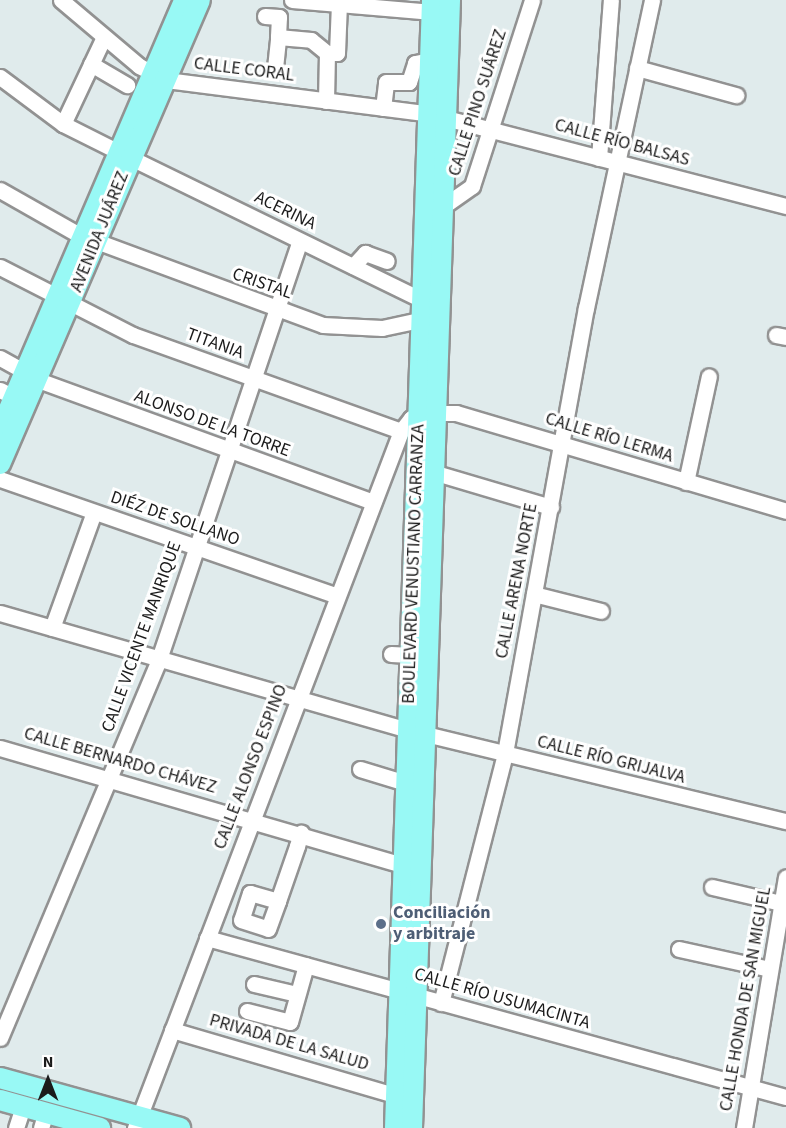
<!DOCTYPE html>
<meta charset="utf-8">
<style>
body{margin:0}
#map{position:relative;width:786px;height:1128px;overflow:hidden;background:#e0ebec;font-family:"Source Sans 3",sans-serif}
div>[style]{position:absolute}
.roads{filter:drop-shadow(2px 0 #929292) drop-shadow(-2px 0 #929292) drop-shadow(0 2px #929292) drop-shadow(0 -2px #929292)}
.minor>*{height:15px;margin:-7.5px;padding:0 7.5px;transform-origin:7.5px;border-radius:7.5px;background:#fff}
.major>*{height:20px;margin:-10px;padding:0 10px;transform-origin:10px;border-radius:10px;background:#98f9f5}
.dots>*{width:16px;height:16px;translate:-50% -50%;box-sizing:border-box;border:3px solid #fff;border-radius:50%}
span{translate:-50% -50%;white-space:nowrap;text-align:center;line-height:1.15;-webkit-text-stroke:6px #fff;paint-order:stroke}
.street-label{font-size:18px;color:#1b1b1b}
.service-label{font-size:18px;color:#4e5e75;font-weight:700}
.left{translate:0 -50%;text-align:left}
.north{position:absolute;left:18px;top:1050px;width:60px;height:60px;-webkit-text-stroke:4px #fff;paint-order:stroke;rotate:0deg;font-size:16px;font-weight:700;line-height:24px;text-align:center;color:#1b1b1b}
.north::after{content:'';display:block;margin:auto;width:21px;height:27px;background:#1b1b1b;clip-path:polygon(50% 0,100% 100%,50% 72%,0 100%)}
</style>
<div id="map">
<div class="roads">
<div class="minor">
<i style="left:61px;top:0;width:102px;rotate:40.2deg"></i>
<i style="left:139px;top:66px;width:30px;rotate:27deg"></i>
<i style="left:166px;top:80px;width:266px;rotate:7.3deg"></i>
<i style="left:430px;top:114px;width:368px;rotate:14.5deg"></i>
<i style="left:292px;top:0;width:141px;rotate:4.9deg"></i>
<i style="left:265px;top:16px;width:14px;rotate:4deg"></i>
<i style="left:279px;top:17px;width:20px;rotate:93deg"></i>
<i style="left:91px;top:64px;width:42px;rotate:30.3deg"></i>
<i style="left:275px;top:68px;width:31px;rotate:-84deg"></i>
<i style="left:278px;top:37px;width:33px;rotate:5deg"></i>
<i style="left:311px;top:40px;width:21px;rotate:39deg"></i>
<i style="left:637px;top:68px;width:103px;rotate:15.3deg"></i>
<i style="left:0;top:77px;width:79px;rotate:36.7deg"></i>
<i style="left:63px;top:124px;width:60px;rotate:26.6deg"></i>
<i style="left:326px;top:101px;width:48px;rotate:-88.8deg"></i>
<i style="left:327px;top:53px;width:10px"></i>
<i style="left:337px;top:53px;width:49px;rotate:-87.7deg"></i>
<i style="left:383px;top:108px;width:26px;rotate:-83deg"></i>
<i style="left:386px;top:82px;width:23px"></i>
<i style="left:409px;top:82px;width:20px;rotate:-72deg"></i>
<i style="left:415px;top:63px;width:16px;rotate:-11deg"></i>
<i style="left:63px;top:124px;width:96px;rotate:-64.8deg"></i>
<i style="left:131px;top:158px;width:324px;rotate:26deg"></i>
<i style="left:599px;top:158px;width:158px;rotate:-85.7deg"></i>
<i style="left:0;top:190px;width:93px;rotate:29.6deg"></i>
<i style="left:445px;top:205px;width:33px;rotate:-35deg"></i>
<i style="left:472px;top:186px;width:195px;rotate:-72.1deg"></i>
<i style="left:96px;top:241px;width:242px;rotate:20.3deg"></i>
<i style="left:323px;top:325px;width:59px;rotate:2.9deg"></i>
<i style="left:382px;top:328px;width:40px;rotate:-12deg"></i>
<i style="left:353px;top:266px;width:18px;rotate:-47deg"></i>
<i style="left:365px;top:253px;width:23px;rotate:20deg"></i>
<i style="left:0;top:267px;width:149px;rotate:27.1deg"></i>
<i style="left:133px;top:335px;width:285px;rotate:19.7deg"></i>
<i style="left:776px;top:335px;width:10px;rotate:11deg"></i>
<i style="left:0;top:358px;width:29px;rotate:29deg"></i>
<i style="left:38px;top:380px;width:357px;rotate:20deg"></i>
<i style="left:0;top:390px;width:16px;rotate:27deg"></i>
<i style="left:436px;top:473px;width:120px;rotate:16.5deg"></i>
<i style="left:0;top:479px;width:357px;rotate:19.1deg"></i>
<i style="left:686px;top:482px;width:108px;rotate:-77.8deg"></i>
<i style="left:534px;top:594px;width:69px;rotate:14.2deg"></i>
<i style="left:0;top:613px;width:425px;rotate:16deg"></i>
<i style="left:409px;top:730px;width:388px;rotate:13.6deg"></i>
<i style="left:52px;top:628px;width:123px;rotate:-70.1deg"></i>
<i style="left:391px;top:654px;width:20px;rotate:3deg"></i>
<i style="left:0;top:748px;width:420px;rotate:16.2deg"></i>
<i style="left:360px;top:769px;width:48px;rotate:16.9deg"></i>
<i style="left:712px;top:887px;width:71px;rotate:13.1deg"></i>
<i style="left:278px;top:901px;width:29px;rotate:-164deg"></i>
<i style="left:250px;top:893px;width:28px;rotate:108deg"></i>
<i style="left:241px;top:920px;width:28px;rotate:18deg"></i>
<i style="left:268px;top:929px;width:30px;rotate:-70deg"></i>
<i style="left:278px;top:901px;width:58px;rotate:-70.9deg"></i>
<i style="left:297px;top:846px;width:14px;rotate:-73deg"></i>
<i style="left:207px;top:938px;width:600px;rotate:15.36deg"></i>
<i style="left:679px;top:949px;width:93px;rotate:12.4deg"></i>
<i style="left:254px;top:984px;width:44px;rotate:13.1deg"></i>
<i style="left:441px;top:1003px;width:258px;rotate:-75.6deg"></i>
<i style="left:505px;top:753px;width:452px;rotate:-79.7deg"></i>
<i style="left:586px;top:308px;width:315px;rotate:-77.9deg"></i>
<i style="left:247px;top:1011px;width:44px;rotate:14.3deg"></i>
<i style="left:290px;top:1022px;width:59px;rotate:-74.3deg"></i>
<i style="left:172px;top:1030px;width:232px;rotate:16.3deg"></i>
<i style="left:0;top:1038px;width:411px;rotate:-67.2deg"></i>
<i style="left:159px;top:659px;width:441px;rotate:-71.4deg"></i>
<i style="left:16px;top:1128px;width:22px;rotate:-72deg"></i>
<i style="left:41px;top:1128px;width:17px;rotate:-73deg"></i>
<i style="left:135px;top:1128px;width:746px;rotate:-69.11deg"></i>
<i style="left:401px;top:431px;width:16px;rotate:-52deg"></i>
<i style="left:411px;top:418px;width:9px;rotate:-32deg"></i>
<i style="left:419px;top:413px;width:37px"></i>
<i style="left:456px;top:413px;width:344px;rotate:16.5deg"></i>
<i style="left:744px;top:1128px;width:254px;rotate:-80.5deg"></i>
</div>
<div class="major">
<i style="left:0;top:430px;width:468px;rotate:-66.8deg"></i>
<i style="left:0;top:464px;width:505px;rotate:-66.68deg"></i>
<i style="left:0;top:1078px;width:187px;rotate:15.5deg"></i>
<i style="left:0;top:1100px;width:104px;rotate:15.6deg"></i>
<i style="left:395px;top:1128px;width:1129px;rotate:-88.12deg"></i>
<i style="left:412px;top:1128px;width:1129px;rotate:-88.07deg"></i>
</div>
</div>
<div class="dots">
<i style="left:381px;top:924px;background:#5c6f8a"></i>
</div>
<div class="street-label">
<span style="left:244px;top:70px;rotate:7deg">CALLE CORAL</span>
<span style="left:478px;top:103px;rotate:-72deg">CALLE PINO SUÁREZ</span>
<span style="left:622px;top:143px;rotate:15deg">CALLE RÍO BALSAS</span>
<span style="left:285px;top:211px;rotate:26deg">ACERINA</span>
<span style="left:100px;top:232px;rotate:-68deg">AVENIDA JUÁREZ</span>
<span style="left:262px;top:284px;rotate:19deg">CRISTAL</span>
<span style="left:215px;top:344px;rotate:20deg">TITANIA</span>
<span style="left:212px;top:424px;rotate:20deg">ALONSO DE LA TORRE</span>
<span style="left:609px;top:438px;rotate:17deg">CALLE RÍO LERMA</span>
<span style="left:175px;top:519px;rotate:19deg">DIÉZ DE SOLLANO</span>
<span style="left:414px;top:564px;rotate:-88deg">BOULEVARD VENUSTIANO CARRANZA</span>
<span style="left:517px;top:581px;rotate:-79deg">CALLE ARENA NORTE</span>
<span style="left:142px;top:637px;rotate:-70deg">CALLE VICENTE MANRIQUE</span>
<span style="left:611px;top:760px;rotate:14deg">CALLE RÍO GRIJALVA</span>
<span style="left:120px;top:761px;rotate:16deg">CALLE BERNARDO CHÁVEZ</span>
<span style="left:251px;top:767px;rotate:-69deg">CALLE ALONSO ESPINO</span>
<span style="left:502px;top:999px;rotate:16deg">CALLE RÍO USUMACINTA</span>
<span style="left:746px;top:999px;rotate:-80deg">CALLE HONDA DE SAN MIGUEL</span>
<span style="left:289px;top:1043px;rotate:16deg">PRIVADA DE LA SALUD</span>
</div>
<div class="service-label">
<span class="left" style="left:393px;top:924px">Conciliación<br>y arbitraje</span>
</div>
<div class="north">N</div>
</div>
